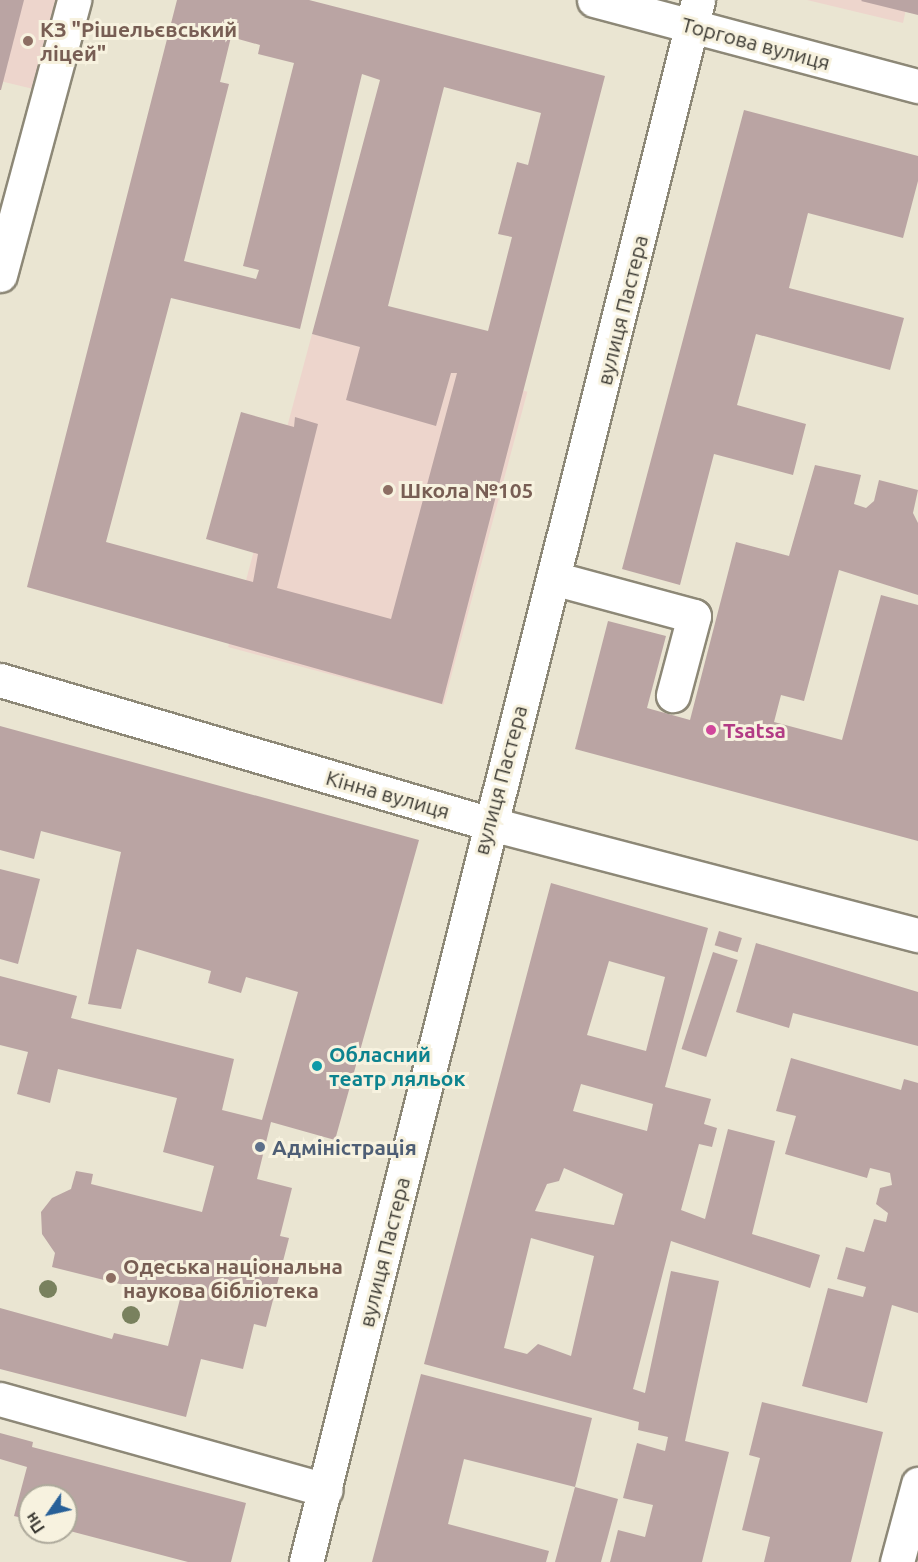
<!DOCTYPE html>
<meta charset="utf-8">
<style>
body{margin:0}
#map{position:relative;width:918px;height:1562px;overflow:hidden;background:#eae5d2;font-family:Ubuntu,sans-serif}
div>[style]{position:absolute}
.education>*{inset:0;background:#edd5cc;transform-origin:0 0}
.building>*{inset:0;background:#baa4a3;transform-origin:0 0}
.roads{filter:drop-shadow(2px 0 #8d8877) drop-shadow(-2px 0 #8d8877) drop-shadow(0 2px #8d8877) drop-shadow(0 -2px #8d8877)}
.minor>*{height:33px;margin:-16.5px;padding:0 16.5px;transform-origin:16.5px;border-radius:16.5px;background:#fff}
.trees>*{width:18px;height:18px;margin:-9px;border-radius:50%;background:#79815e}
.dots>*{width:16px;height:16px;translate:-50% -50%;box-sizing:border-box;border:3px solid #f7f2df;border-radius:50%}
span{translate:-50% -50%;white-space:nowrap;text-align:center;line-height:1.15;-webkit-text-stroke:6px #f7f2df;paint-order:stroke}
.education-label{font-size:21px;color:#785e54;font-weight:700}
.left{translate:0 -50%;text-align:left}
.street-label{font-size:21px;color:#3d3b34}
.hotel-label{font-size:21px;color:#b23c85;font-weight:700}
.culture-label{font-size:21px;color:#0d838f;font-weight:700}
.service-label{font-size:21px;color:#4e5e75;font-weight:700}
.north{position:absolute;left:18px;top:1484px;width:60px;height:60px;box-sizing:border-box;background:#f7f2df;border:2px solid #ada99b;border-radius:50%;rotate:236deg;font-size:16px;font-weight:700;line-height:24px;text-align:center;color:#3d3b34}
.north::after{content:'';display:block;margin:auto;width:21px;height:27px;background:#276098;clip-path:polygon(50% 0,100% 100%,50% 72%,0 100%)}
</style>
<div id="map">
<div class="education">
<i style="clip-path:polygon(0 0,65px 0,46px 92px,0 81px)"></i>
<i style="clip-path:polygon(807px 0,908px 0,903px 23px)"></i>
<i style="left:312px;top:334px;width:223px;height:324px;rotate:15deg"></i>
</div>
<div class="building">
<i style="clip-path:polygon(0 0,24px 0,1px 90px,0 90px)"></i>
<i style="clip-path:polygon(evenodd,177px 0,309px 0,605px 76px,442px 704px,27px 587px,177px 0,231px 37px,260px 45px,258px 54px,294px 63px,243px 266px,259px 270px,256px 279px,184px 261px,229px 84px,220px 82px,231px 37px,177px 0,362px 74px,380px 80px,312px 334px,360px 347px,346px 400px,436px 426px,451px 373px,457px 373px,391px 619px,277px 588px,318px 424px,295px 417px,294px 427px,241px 412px,206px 539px,258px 554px,253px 582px,106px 542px,171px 298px,300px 329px,362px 74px,177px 0,444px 87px,541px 113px,528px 165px,517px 162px,504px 211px,498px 234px,512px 237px,488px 331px,388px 306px,444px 87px)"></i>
<i style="clip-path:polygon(862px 0,918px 0,918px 15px,861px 1px)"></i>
<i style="clip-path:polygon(744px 110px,918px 156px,918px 181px,903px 238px,808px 213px,789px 288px,904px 318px,890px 370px,756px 334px,737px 405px,806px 424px,793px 475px,714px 454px,680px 585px,622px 569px)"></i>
<i style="clip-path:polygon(815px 465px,861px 475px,854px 504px,866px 508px,874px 501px,879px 480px,918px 490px,913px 513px,918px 523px,918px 595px,839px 570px,804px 701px,781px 695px,774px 722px,842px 740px,881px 595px,918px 605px,918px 841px,575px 749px,608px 621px,666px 636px,647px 708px,690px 720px,736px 542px,789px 556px)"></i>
<i style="clip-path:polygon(0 726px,419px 840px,335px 1140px,271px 1122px,257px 1179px,292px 1188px,280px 1236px,289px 1238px,266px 1327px,254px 1324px,243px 1369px,201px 1359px,186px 1417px,0 1369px,0 1308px,112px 1339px,114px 1333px,168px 1346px,180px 1299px,52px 1267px,55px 1253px,42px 1234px,41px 1212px,52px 1198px,71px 1189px,76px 1171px,93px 1174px,91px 1184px,202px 1212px,214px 1166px,163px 1152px,177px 1098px,58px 1069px,50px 1103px,17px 1094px,28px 1052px,0 1045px,0 976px,77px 996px,71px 1018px,234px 1059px,222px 1110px,262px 1120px,298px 992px,246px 977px,241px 993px,208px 983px,211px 971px,137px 949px,121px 1009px,88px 1004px,121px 852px,41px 831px,34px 859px,0 850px)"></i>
<i style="clip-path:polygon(0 869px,40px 879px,18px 964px,0 959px)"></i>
<i style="clip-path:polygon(evenodd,551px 883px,708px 928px,665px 1087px,711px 1099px,704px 1124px,717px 1128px,712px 1147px,699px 1144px,681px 1210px,705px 1219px,728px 1129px,775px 1141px,752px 1234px,820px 1255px,810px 1288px,671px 1241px,633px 1389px,645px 1393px,671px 1271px,719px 1281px,685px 1441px,729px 1452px,702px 1562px,610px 1562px,618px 1530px,645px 1537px,653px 1505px,623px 1498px,637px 1443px,665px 1451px,668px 1437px,638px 1430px,639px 1422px,424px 1364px,551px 883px,609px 961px,665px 977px,646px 1051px,587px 1035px,609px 961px,551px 883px,581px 1084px,653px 1104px,647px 1131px,573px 1111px,581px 1084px,551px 883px,564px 1168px,623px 1194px,614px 1225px,535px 1211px,547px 1184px,559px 1181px,564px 1168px,551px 883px,531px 1238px,594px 1256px,571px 1356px,538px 1344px,527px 1354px,504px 1348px,531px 1238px)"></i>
<i style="left:719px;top:931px;width:24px;height:15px;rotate:17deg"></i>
<i style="clip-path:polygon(756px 943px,918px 992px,918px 1046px,793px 1013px,789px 1028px,736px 1012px)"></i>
<i style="left:713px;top:952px;width:26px;height:102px;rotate:18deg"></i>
<i style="clip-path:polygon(791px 1058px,901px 1090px,904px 1079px,918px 1083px,918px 1313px,892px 1305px,867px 1403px,802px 1386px,828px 1288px,863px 1297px,866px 1287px,837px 1279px,846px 1247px,864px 1252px,874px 1219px,886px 1222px,888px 1213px,876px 1204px,880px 1188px,892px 1185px,890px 1173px,870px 1168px,867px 1178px,785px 1154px,796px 1116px,776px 1111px)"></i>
<i style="clip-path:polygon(421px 1374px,592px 1418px,575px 1487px,464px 1459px,448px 1524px,549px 1551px,546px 1562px,372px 1562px)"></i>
<i style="clip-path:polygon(762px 1402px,883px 1432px,851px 1562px,764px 1562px,770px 1537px,742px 1530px,760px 1458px,749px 1455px)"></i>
<i style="clip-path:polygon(0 1433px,33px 1442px,32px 1447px,246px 1503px,231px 1562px,188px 1562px,66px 1530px,66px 1496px,30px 1496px,30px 1520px,14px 1516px,27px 1467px,0 1459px)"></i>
<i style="clip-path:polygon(575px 1487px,618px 1499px,601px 1562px,555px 1562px)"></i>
</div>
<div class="roads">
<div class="minor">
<i style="left:594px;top:0;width:335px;rotate:14.9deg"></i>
<i style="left:0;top:275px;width:285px;rotate:-74.9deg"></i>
<i style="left:553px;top:578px;width:146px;rotate:15.1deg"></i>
<i style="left:694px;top:616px;width:82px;rotate:104.9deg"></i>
<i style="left:0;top:680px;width:508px;rotate:16.36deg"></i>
<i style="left:487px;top:823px;width:445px;rotate:14.6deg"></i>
<i style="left:0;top:1399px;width:338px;rotate:15.6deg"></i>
<i style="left:306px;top:1562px;width:1610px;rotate:-75.91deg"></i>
<i style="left:897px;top:1562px;width:81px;rotate:-74.9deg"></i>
</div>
</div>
<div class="trees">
<i style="left:48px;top:1289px"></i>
<i style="left:131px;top:1315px"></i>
</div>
<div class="dots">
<i style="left:28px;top:41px;background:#8d6e63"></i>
<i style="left:388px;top:490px;background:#8d6e63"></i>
<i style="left:711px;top:730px;background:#d1479c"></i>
<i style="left:317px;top:1066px;background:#0f9aa8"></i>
<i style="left:260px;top:1147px;background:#5c6f8a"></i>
<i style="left:111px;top:1278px;background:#8d6e63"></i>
</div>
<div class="education-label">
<span class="left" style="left:40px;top:41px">КЗ "Рішельєвський<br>ліцей"</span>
<span class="left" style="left:400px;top:490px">Школа №105</span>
<span class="left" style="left:123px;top:1278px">Одеська національна<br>наукова бібліотека</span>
</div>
<div class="street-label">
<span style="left:756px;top:43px;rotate:15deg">Торгова вулиця</span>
<span style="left:622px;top:310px;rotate:-76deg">вулиця Пастера</span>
<span style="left:500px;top:780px;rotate:-75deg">вулиця Пастера</span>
<span style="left:388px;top:794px;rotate:16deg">Кінна вулиця</span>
<span style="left:384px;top:1252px;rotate:-76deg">вулиця Пастера</span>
</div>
<div class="hotel-label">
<span class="left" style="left:723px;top:730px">Tsatsa</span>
</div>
<div class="culture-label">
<span class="left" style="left:329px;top:1066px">Обласний<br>театр ляльок</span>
</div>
<div class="service-label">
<span class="left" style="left:272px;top:1147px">Адміністрація</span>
</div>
<div class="north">Пн</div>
</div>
